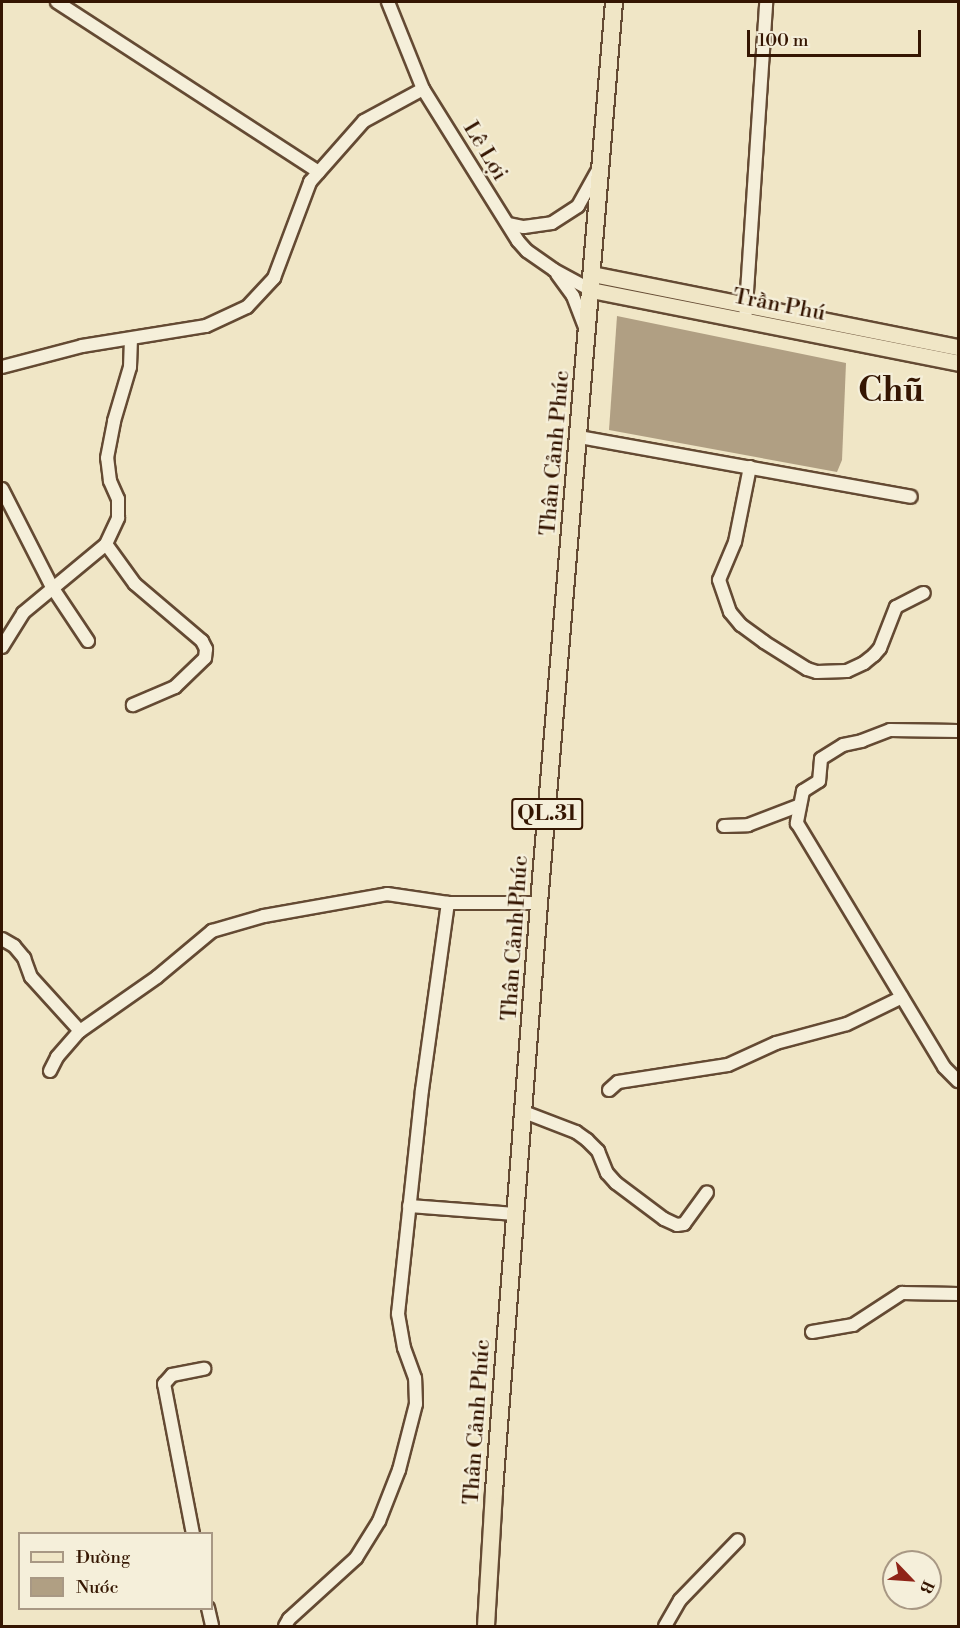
<!DOCTYPE html>
<meta charset="utf-8">
<style>
body{margin:0}
#map{position:relative;width:960px;height:1628px;overflow:hidden;background:#f0e6c6;font-family:"Libre Bodoni",serif}
div>[style]{position:absolute}
.water>*{inset:0;background:#b09f83}
.roads{filter:drop-shadow(2px 0 #644a33) drop-shadow(-2px 0 #644a33) drop-shadow(0 2px #644a33) drop-shadow(0 -2px #644a33)}
.minor>*{height:12px;margin:-6px;padding:0 6px;transform-origin:6px;border-radius:6px;background:#f5efda}
.major>*{height:15px;margin:-7.5px;padding:0 7.5px;transform-origin:7.5px;border-radius:7.5px;background:#f0e6c6}
.highway>*{height:16px;margin:-8px;padding:0 8px;transform-origin:8px;border-radius:8px;background:#f0e6c6}
span{translate:-50% -50%;white-space:nowrap;text-align:center;line-height:1.15;-webkit-text-stroke:4.5px #f5efda;paint-order:stroke}
.shield-label span{padding:2px 4px;background:#f5efda;border:2px solid;border-radius:4px;-webkit-text-stroke-width:0}
.shield-label{font-size:21px;color:#351602;font-weight:700}
.street-label{font-size:22px;color:#351602}
.town-label{font-size:34px;color:#351602;font-weight:700}
.frame{position:absolute;inset:0;border:3px solid #351602;pointer-events:none}
.legend{position:absolute;left:18px;top:1532px;width:195px;height:78px;box-sizing:border-box;background:#f5efda;border:2px solid #a89884;margin:0;padding:8px 10px;list-style:none;font-size:18px;color:#351602}
.legend li{display:flex;align-items:center;gap:12px;height:30px}
.legend b{width:30px;border:2px solid #a89884}
.north{position:absolute;left:882px;top:1550px;width:60px;height:60px;box-sizing:border-box;background:#f5efda;border:2px solid #a89884;border-radius:50%;rotate:115deg;font-size:16px;font-weight:700;line-height:24px;text-align:center;color:#351602}
.north::after{content:'';display:block;margin:auto;width:21px;height:27px;background:#8f2418;clip-path:polygon(50% 0,100% 100%,50% 72%,0 100%)}
.scale{position:absolute;left:747px;top:30px;width:174px;height:27px;box-sizing:border-box;border:3px solid #351602;border-top:0;padding-left:8px;font-size:18px;line-height:21px;white-space:nowrap;color:#351602;-webkit-text-stroke:4px #f5efda;paint-order:stroke}
</style>
<div id="map">
<div class="water">
<i style="clip-path:polygon(617px 316px,846px 363px,842px 460px,837px 472px,609px 430px)"></i>
</div>
<div class="roads">
<div class="minor">
<i style="left:57px;top:2px;width:312px;rotate:33deg"></i>
<i style="left:388px;top:2px;width:94px;rotate:68.1deg"></i>
<i style="left:423px;top:89px;width:179px;rotate:58deg"></i>
<i style="left:518px;top:241px;width:13px;rotate:48deg"></i>
<i style="left:527px;top:251px;width:33px;rotate:35deg"></i>
<i style="left:554px;top:270px;width:42px;rotate:28.4deg"></i>
<i style="left:508px;top:224px;width:16px;rotate:11deg"></i>
<i style="left:524px;top:227px;width:28px;rotate:-8deg"></i>
<i style="left:552px;top:223px;width:31px;rotate:-33deg"></i>
<i style="left:578px;top:206px;width:39px;rotate:-61deg"></i>
<i style="left:557px;top:274px;width:27px;rotate:54deg"></i>
<i style="left:573px;top:296px;width:36px;rotate:69deg"></i>
<i style="left:745px;top:322px;width:321px;rotate:-86.2deg"></i>
<i style="left:2px;top:367px;width:83px;rotate:-14.7deg"></i>
<i style="left:82px;top:346px;width:126px;rotate:-9.2deg"></i>
<i style="left:206px;top:326px;width:45px;rotate:-24.9deg"></i>
<i style="left:247px;top:307px;width:40px;rotate:-47deg"></i>
<i style="left:274px;top:278px;width:103px;rotate:-69.4deg"></i>
<i style="left:310px;top:182px;width:81px;rotate:-48.5deg"></i>
<i style="left:364px;top:121px;width:67px;rotate:-28.5deg"></i>
<i style="left:579px;top:437px;width:337px;rotate:10.2deg"></i>
<i style="left:750px;top:467px;width:76px;rotate:101.3deg"></i>
<i style="left:735px;top:542px;width:41px;rotate:112.8deg"></i>
<i style="left:719px;top:580px;width:34px;rotate:71deg"></i>
<i style="left:730px;top:612px;width:17px;rotate:50deg"></i>
<i style="left:741px;top:625px;width:29px;rotate:36deg"></i>
<i style="left:764px;top:642px;width:51px;rotate:32.1deg"></i>
<i style="left:807px;top:669px;width:10px;rotate:17deg"></i>
<i style="left:817px;top:672px;width:30px;rotate:-2deg"></i>
<i style="left:847px;top:671px;width:19px;rotate:-25deg"></i>
<i style="left:864px;top:663px;width:13px;rotate:-39deg"></i>
<i style="left:874px;top:655px;width:9px;rotate:-49deg"></i>
<i style="left:880px;top:648px;width:44px;rotate:-68.7deg"></i>
<i style="left:896px;top:607px;width:31px;rotate:-27deg"></i>
<i style="left:2px;top:489px;width:110px;rotate:63deg"></i>
<i style="left:52px;top:587px;width:65px;rotate:56.3deg"></i>
<i style="left:106px;top:544px;width:49px;rotate:54.1deg"></i>
<i style="left:135px;top:584px;width:88px;rotate:40.4deg"></i>
<i style="left:202px;top:641px;width:9px;rotate:63deg"></i>
<i style="left:206px;top:649px;width:9px;rotate:96deg"></i>
<i style="left:205px;top:658px;width:42px;rotate:136deg"></i>
<i style="left:175px;top:687px;width:46px;rotate:156.8deg"></i>
<i style="left:2px;top:647px;width:40px;rotate:-58deg"></i>
<i style="left:23px;top:613px;width:108px;rotate:-39.7deg"></i>
<i style="left:106px;top:544px;width:29px;rotate:-65deg"></i>
<i style="left:118px;top:518px;width:19px;rotate:-90deg"></i>
<i style="left:118px;top:499px;width:20px;rotate:-114deg"></i>
<i style="left:110px;top:481px;width:23px;rotate:-97deg"></i>
<i style="left:107px;top:458px;width:38px;rotate:-79deg"></i>
<i style="left:114px;top:421px;width:56px;rotate:-73.5deg"></i>
<i style="left:130px;top:367px;width:28px;rotate:-88deg"></i>
<i style="left:958px;top:731px;width:68px;rotate:-179.2deg"></i>
<i style="left:890px;top:730px;width:30px;rotate:159deg"></i>
<i style="left:862px;top:741px;width:19px;rotate:168deg"></i>
<i style="left:843px;top:745px;width:26px;rotate:148deg"></i>
<i style="left:821px;top:759px;width:22px;rotate:95deg"></i>
<i style="left:819px;top:781px;width:19px;rotate:148deg"></i>
<i style="left:803px;top:791px;width:33px;rotate:101deg"></i>
<i style="left:797px;top:823px;width:285px;rotate:58.9deg"></i>
<i style="left:944px;top:1067px;width:20px;rotate:45deg"></i>
<i style="left:724px;top:826px;width:24px;rotate:-2deg"></i>
<i style="left:748px;top:825px;width:53px;rotate:-20.8deg"></i>
<i style="left:2px;top:939px;width:14px;rotate:30deg"></i>
<i style="left:14px;top:946px;width:16px;rotate:50deg"></i>
<i style="left:24px;top:958px;width:20px;rotate:70deg"></i>
<i style="left:31px;top:977px;width:73px;rotate:47.8deg"></i>
<i style="left:50px;top:1071px;width:16px;rotate:-63deg"></i>
<i style="left:57px;top:1057px;width:35px;rotate:-49deg"></i>
<i style="left:80px;top:1031px;width:94px;rotate:-35deg"></i>
<i style="left:157px;top:977px;width:72px;rotate:-39.9deg"></i>
<i style="left:212px;top:931px;width:54px;rotate:-16.1deg"></i>
<i style="left:264px;top:916px;width:125px;rotate:-10.1deg"></i>
<i style="left:387px;top:894px;width:62px;rotate:8.4deg"></i>
<i style="left:448px;top:903px;width:91px"></i>
<i style="left:609px;top:1090px;width:12px;rotate:-42deg"></i>
<i style="left:618px;top:1082px;width:111px;rotate:-8.8deg"></i>
<i style="left:728px;top:1065px;width:53px;rotate:-24.6deg"></i>
<i style="left:776px;top:1043px;width:73px;rotate:-15deg"></i>
<i style="left:847px;top:1024px;width:61px;rotate:-26.1deg"></i>
<i style="left:524px;top:1112px;width:56px;rotate:21deg"></i>
<i style="left:576px;top:1132px;width:14px;rotate:36deg"></i>
<i style="left:587px;top:1140px;width:16px;rotate:45deg"></i>
<i style="left:598px;top:1151px;width:24px;rotate:68deg"></i>
<i style="left:607px;top:1173px;width:13px;rotate:48deg"></i>
<i style="left:616px;top:1183px;width:60px;rotate:36.9deg"></i>
<i style="left:664px;top:1219px;width:14px;rotate:25deg"></i>
<i style="left:677px;top:1225px;width:7px;rotate:-8deg"></i>
<i style="left:684px;top:1224px;width:39px;rotate:-54deg"></i>
<i style="left:409px;top:1206px;width:107px;rotate:4.3deg"></i>
<i style="left:812px;top:1332px;width:42px;rotate:-9.7deg"></i>
<i style="left:853px;top:1325px;width:59px;rotate:-33.1deg"></i>
<i style="left:902px;top:1293px;width:56px;rotate:1deg"></i>
<i style="left:193px;top:1534px;width:153px;rotate:-100.9deg"></i>
<i style="left:164px;top:1384px;width:12px;rotate:-48deg"></i>
<i style="left:172px;top:1375px;width:33px;rotate:-11deg"></i>
<i style="left:208px;top:1608px;width:18px;rotate:77deg"></i>
<i style="left:285px;top:1626px;width:8px;rotate:-60deg"></i>
<i style="left:289px;top:1619px;width:91px;rotate:-42.3deg"></i>
<i style="left:356px;top:1558px;width:44px;rotate:-58.1deg"></i>
<i style="left:379px;top:1521px;width:55px;rotate:-68.6deg"></i>
<i style="left:399px;top:1470px;width:68px;rotate:-75.6deg"></i>
<i style="left:416px;top:1404px;width:26px;rotate:-92deg"></i>
<i style="left:415px;top:1378px;width:32px;rotate:-110deg"></i>
<i style="left:404px;top:1348px;width:35px;rotate:-100deg"></i>
<i style="left:398px;top:1314px;width:225px;rotate:-83.9deg"></i>
<i style="left:422px;top:1090px;width:189px;rotate:-82.1deg"></i>
<i style="left:665px;top:1626px;width:30px;rotate:-60deg"></i>
<i style="left:680px;top:1600px;width:83px;rotate:-46deg"></i>
</div>
<div class="major">
<i style="left:592px;top:274px;width:373px;rotate:11.3deg"></i>
<i style="left:591px;top:290px;width:374px;rotate:11.2deg"></i>
</div>
<div class="highway">
<i style="left:486px;top:1626px;width:135px;rotate:-86.6deg"></i>
<i style="left:494px;top:1491px;width:590px;rotate:-85.62deg"></i>
<i style="left:539px;top:903px;width:904px;rotate:-85.24deg"></i>
</div>
</div>
<div class="shield-label">
<span style="left:547px;top:814px">QL.31</span>
</div>
<div class="street-label">
<span style="left:485px;top:151px;rotate:59deg">Lê Lợi</span>
<span style="left:779px;top:305px;rotate:11deg">Trần Phú</span>
<span style="left:555px;top:453px;rotate:-85deg">Thân Cảnh Phúc</span>
<span style="left:515px;top:938px;rotate:-86deg">Thân Cảnh Phúc</span>
<span style="left:477px;top:1422px;rotate:-86deg">Thân Cảnh Phúc</span>
</div>
<div class="town-label">
<span style="left:891px;top:392px">Chũ</span>
</div>
<div class="frame"></div>
<ul class="legend">
<li><b style="height:8px;background:#f0e6c6"></b>Đường</li>
<li><b style="height:16px;background:#b09f83"></b>Nước</li>
</ul>
<div class="north">B</div>
<div class="scale">100 m</div>
</div>
